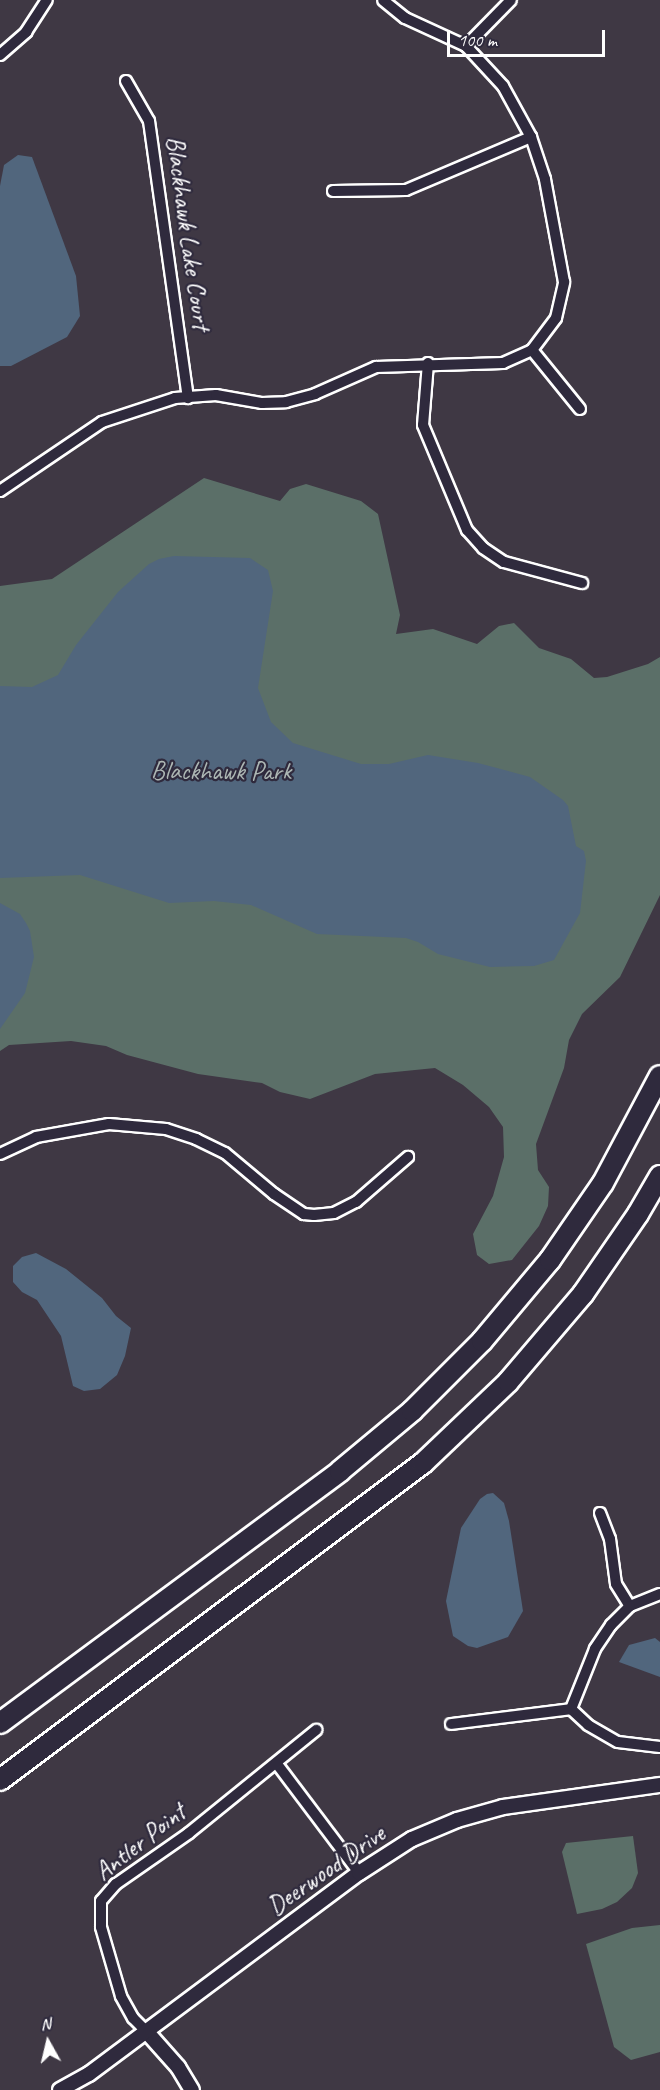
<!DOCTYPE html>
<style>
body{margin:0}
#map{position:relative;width:660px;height:2090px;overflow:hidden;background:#3f3844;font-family:Caveat,sans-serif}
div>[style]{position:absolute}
.green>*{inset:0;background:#5b6f68}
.water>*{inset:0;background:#51667d}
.roads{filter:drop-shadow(2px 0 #fff) drop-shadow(-2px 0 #fff) drop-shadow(0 2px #fff) drop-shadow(0 -2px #fff)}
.minor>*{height:10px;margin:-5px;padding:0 5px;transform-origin:5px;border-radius:5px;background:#2f2a3d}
.tertiary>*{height:14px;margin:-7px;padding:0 7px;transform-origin:7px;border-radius:7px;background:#2f2a3d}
.motorway>*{height:20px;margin:-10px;padding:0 10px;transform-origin:10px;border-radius:10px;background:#2f2a3d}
span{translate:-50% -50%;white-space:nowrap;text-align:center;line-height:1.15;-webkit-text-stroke:4.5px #2f2a3d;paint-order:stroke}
.street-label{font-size:26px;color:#fff}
.park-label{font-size:26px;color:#adb7b4}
.north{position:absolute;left:18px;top:2012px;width:60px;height:60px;-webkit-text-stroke:4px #2f2a3d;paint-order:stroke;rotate:352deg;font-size:16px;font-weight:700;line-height:24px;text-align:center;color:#fff}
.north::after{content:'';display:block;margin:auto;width:21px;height:27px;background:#fff;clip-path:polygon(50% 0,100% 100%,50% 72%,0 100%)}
.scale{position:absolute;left:447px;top:30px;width:158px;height:27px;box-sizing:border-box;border:3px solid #fff;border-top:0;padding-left:8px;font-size:18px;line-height:21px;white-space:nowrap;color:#fff;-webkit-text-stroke:4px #2f2a3d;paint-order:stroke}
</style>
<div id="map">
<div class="green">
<i style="clip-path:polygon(204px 478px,280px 501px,290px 489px,306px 484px,361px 501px,378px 514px,400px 615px,396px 634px,433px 629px,477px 644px,499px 626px,514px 623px,539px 648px,571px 659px,594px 678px,607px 677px,648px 664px,660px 657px,660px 895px,620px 977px,582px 1014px,569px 1040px,564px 1068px,536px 1144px,538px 1170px,549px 1187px,548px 1206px,539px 1226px,512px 1260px,489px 1264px,477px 1255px,473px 1234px,493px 1196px,504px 1157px,503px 1127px,489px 1107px,463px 1085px,435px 1068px,375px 1074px,310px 1099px,280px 1092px,262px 1083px,198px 1074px,127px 1055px,106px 1046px,71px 1041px,9px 1045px,0 1051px,0 586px,52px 579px)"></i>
<i style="clip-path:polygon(633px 1836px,638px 1873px,632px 1888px,617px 1902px,602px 1909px,577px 1914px,562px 1852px,566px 1843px)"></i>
<i style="clip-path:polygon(660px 1925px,660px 2052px,631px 2060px,614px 2047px,586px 1944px,632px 1928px)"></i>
</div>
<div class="water">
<i style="clip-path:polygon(18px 155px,32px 157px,76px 276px,80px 316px,67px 337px,11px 366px,0 366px,0 186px,4px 165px)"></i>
<i style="clip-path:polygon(174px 556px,250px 558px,268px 570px,273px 591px,258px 688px,271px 722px,293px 743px,361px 764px,389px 764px,428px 755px,478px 763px,530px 777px,563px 800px,568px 806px,576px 846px,584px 851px,586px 861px,580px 913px,554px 960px,534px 966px,490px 967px,438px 954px,418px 942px,406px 938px,317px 934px,251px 905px,214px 901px,169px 903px,80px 875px,0 878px,0 686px,32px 687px,58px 675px,76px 645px,118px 592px,149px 564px,159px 559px)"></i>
<i style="clip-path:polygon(0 903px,20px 914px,26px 923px,30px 931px,34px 957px,25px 993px,0 1029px)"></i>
<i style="clip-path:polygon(36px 1253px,66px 1269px,102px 1298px,116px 1316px,131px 1328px,125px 1356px,117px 1375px,100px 1389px,84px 1391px,73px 1386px,61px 1336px,37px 1300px,22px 1292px,13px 1282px,13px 1266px,22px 1257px)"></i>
<i style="clip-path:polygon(493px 1493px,504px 1503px,509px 1521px,523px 1611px,508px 1637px,477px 1648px,468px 1646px,453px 1636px,446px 1601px,461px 1528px,480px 1499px,487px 1494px)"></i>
<i style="clip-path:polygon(655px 1638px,660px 1642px,660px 1677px,619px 1662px,629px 1645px)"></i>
</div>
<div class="roads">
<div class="minor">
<i style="left:466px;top:46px;width:64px;rotate:-45.6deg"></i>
<i style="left:0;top:55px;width:35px;rotate:-41deg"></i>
<i style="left:26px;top:32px;width:38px;rotate:-57deg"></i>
<i style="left:126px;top:81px;width:46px;rotate:60.1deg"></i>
<i style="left:149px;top:121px;width:280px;rotate:82deg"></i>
<i style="left:333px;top:191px;width:73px;rotate:-0.8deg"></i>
<i style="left:406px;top:190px;width:136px;rotate:-23deg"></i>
<i style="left:532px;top:350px;width:76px;rotate:50.9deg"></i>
<i style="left:428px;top:363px;width:62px;rotate:94.6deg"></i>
<i style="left:423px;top:425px;width:114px;rotate:67.3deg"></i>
<i style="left:467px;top:530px;width:24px;rotate:48deg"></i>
<i style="left:483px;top:548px;width:25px;rotate:34deg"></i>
<i style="left:504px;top:562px;width:81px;rotate:15.1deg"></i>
<i style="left:0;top:491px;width:123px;rotate:-34.1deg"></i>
<i style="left:102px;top:422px;width:77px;rotate:-18.2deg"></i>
<i style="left:175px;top:398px;width:41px;rotate:-4.2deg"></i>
<i style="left:216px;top:395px;width:47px;rotate:9.9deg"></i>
<i style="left:262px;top:403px;width:24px;rotate:-2deg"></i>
<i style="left:286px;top:402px;width:30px;rotate:-15deg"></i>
<i style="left:315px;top:394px;width:67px;rotate:-23.9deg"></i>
<i style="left:376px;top:367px;width:127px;rotate:-1.8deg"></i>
<i style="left:503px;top:363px;width:32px;rotate:-24deg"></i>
<i style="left:532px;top:350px;width:40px;rotate:-53deg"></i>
<i style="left:556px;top:318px;width:37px;rotate:-77deg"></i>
<i style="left:564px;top:282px;width:105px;rotate:-100.5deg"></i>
<i style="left:545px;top:179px;width:44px;rotate:-108.4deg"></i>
<i style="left:531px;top:137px;width:58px;rotate:-118.8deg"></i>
<i style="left:503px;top:86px;width:54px;rotate:-132.8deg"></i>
<i style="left:466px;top:46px;width:67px;rotate:-155.3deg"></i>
<i style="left:405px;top:18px;width:28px;rotate:-141deg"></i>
<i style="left:0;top:1154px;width:40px;rotate:-25deg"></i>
<i style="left:36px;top:1137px;width:74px;rotate:-10.1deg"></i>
<i style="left:109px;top:1124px;width:57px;rotate:5deg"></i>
<i style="left:166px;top:1129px;width:32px;rotate:18deg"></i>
<i style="left:196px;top:1139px;width:32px;rotate:26deg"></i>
<i style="left:225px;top:1153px;width:64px;rotate:39.9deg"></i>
<i style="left:274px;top:1194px;width:36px;rotate:34deg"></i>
<i style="left:304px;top:1214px;width:10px;rotate:6deg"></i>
<i style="left:314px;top:1215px;width:20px;rotate:-6deg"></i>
<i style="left:334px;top:1213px;width:25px;rotate:-27deg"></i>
<i style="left:356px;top:1202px;width:69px;rotate:-40.9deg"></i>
<i style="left:600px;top:1513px;width:28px;rotate:69deg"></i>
<i style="left:610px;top:1539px;width:45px;rotate:82.4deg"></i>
<i style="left:616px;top:1584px;width:26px;rotate:58deg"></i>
<i style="left:660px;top:1594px;width:32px;rotate:158deg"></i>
<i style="left:630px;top:1606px;width:27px;rotate:135deg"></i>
<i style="left:611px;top:1625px;width:29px;rotate:124deg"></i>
<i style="left:595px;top:1649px;width:65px;rotate:111.8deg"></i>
<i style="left:571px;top:1709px;width:23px;rotate:43deg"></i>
<i style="left:588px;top:1725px;width:34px;rotate:30deg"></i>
<i style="left:618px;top:1742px;width:42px;rotate:6.8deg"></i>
<i style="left:451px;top:1724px;width:121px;rotate:-7.1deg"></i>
<i style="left:277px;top:1764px;width:136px;rotate:53deg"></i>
<i style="left:146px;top:2031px;width:18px;rotate:-135deg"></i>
<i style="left:133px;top:2018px;width:25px;rotate:-119deg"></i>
<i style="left:121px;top:1996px;width:72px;rotate:-106.2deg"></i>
<i style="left:101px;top:1927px;width:26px;rotate:-90deg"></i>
<i style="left:101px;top:1901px;width:23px;rotate:-49deg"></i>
<i style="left:116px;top:1884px;width:89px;rotate:-34.9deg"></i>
<i style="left:189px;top:1833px;width:164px;rotate:-39deg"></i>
</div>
<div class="tertiary">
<i style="left:146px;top:2031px;width:48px;rotate:48.4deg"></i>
<i style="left:178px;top:2067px;width:27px;rotate:59deg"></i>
<i style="left:60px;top:2090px;width:33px;rotate:-29deg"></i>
<i style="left:89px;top:2074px;width:337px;rotate:-36.7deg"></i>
<i style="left:359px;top:1873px;width:63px;rotate:-32.7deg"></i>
<i style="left:412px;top:1839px;width:49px;rotate:-22.9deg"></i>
<i style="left:457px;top:1820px;width:48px;rotate:-15.8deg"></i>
<i style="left:503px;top:1807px;width:159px;rotate:-8deg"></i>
</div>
<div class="motorway">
<i style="left:0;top:1723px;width:423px;rotate:-36.5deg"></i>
<i style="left:340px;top:1471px;width:94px;rotate:-39.8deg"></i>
<i style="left:412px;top:1411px;width:99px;rotate:-45deg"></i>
<i style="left:482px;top:1341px;width:106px;rotate:-50deg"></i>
<i style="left:550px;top:1260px;width:93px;rotate:-55.5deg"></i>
<i style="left:603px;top:1183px;width:121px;rotate:-62deg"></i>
<i style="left:0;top:1780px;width:529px;rotate:-36.85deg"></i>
<i style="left:423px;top:1463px;width:117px;rotate:-43.6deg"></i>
<i style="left:508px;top:1382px;width:116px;rotate:-49.6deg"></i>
<i style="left:583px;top:1294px;width:97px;rotate:-55.5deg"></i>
<i style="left:638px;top:1214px;width:44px;rotate:-59.9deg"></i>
</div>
</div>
<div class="street-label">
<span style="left:188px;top:233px;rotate:82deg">Blackhawk Lake Court</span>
<span style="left:140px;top:1842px;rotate:-38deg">Antler Point</span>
<span style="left:326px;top:1870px;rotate:-35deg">Deerwood Drive</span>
</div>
<div class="park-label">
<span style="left:221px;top:771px">Blackhawk Park</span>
</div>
<div class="north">N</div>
<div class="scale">100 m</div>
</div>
